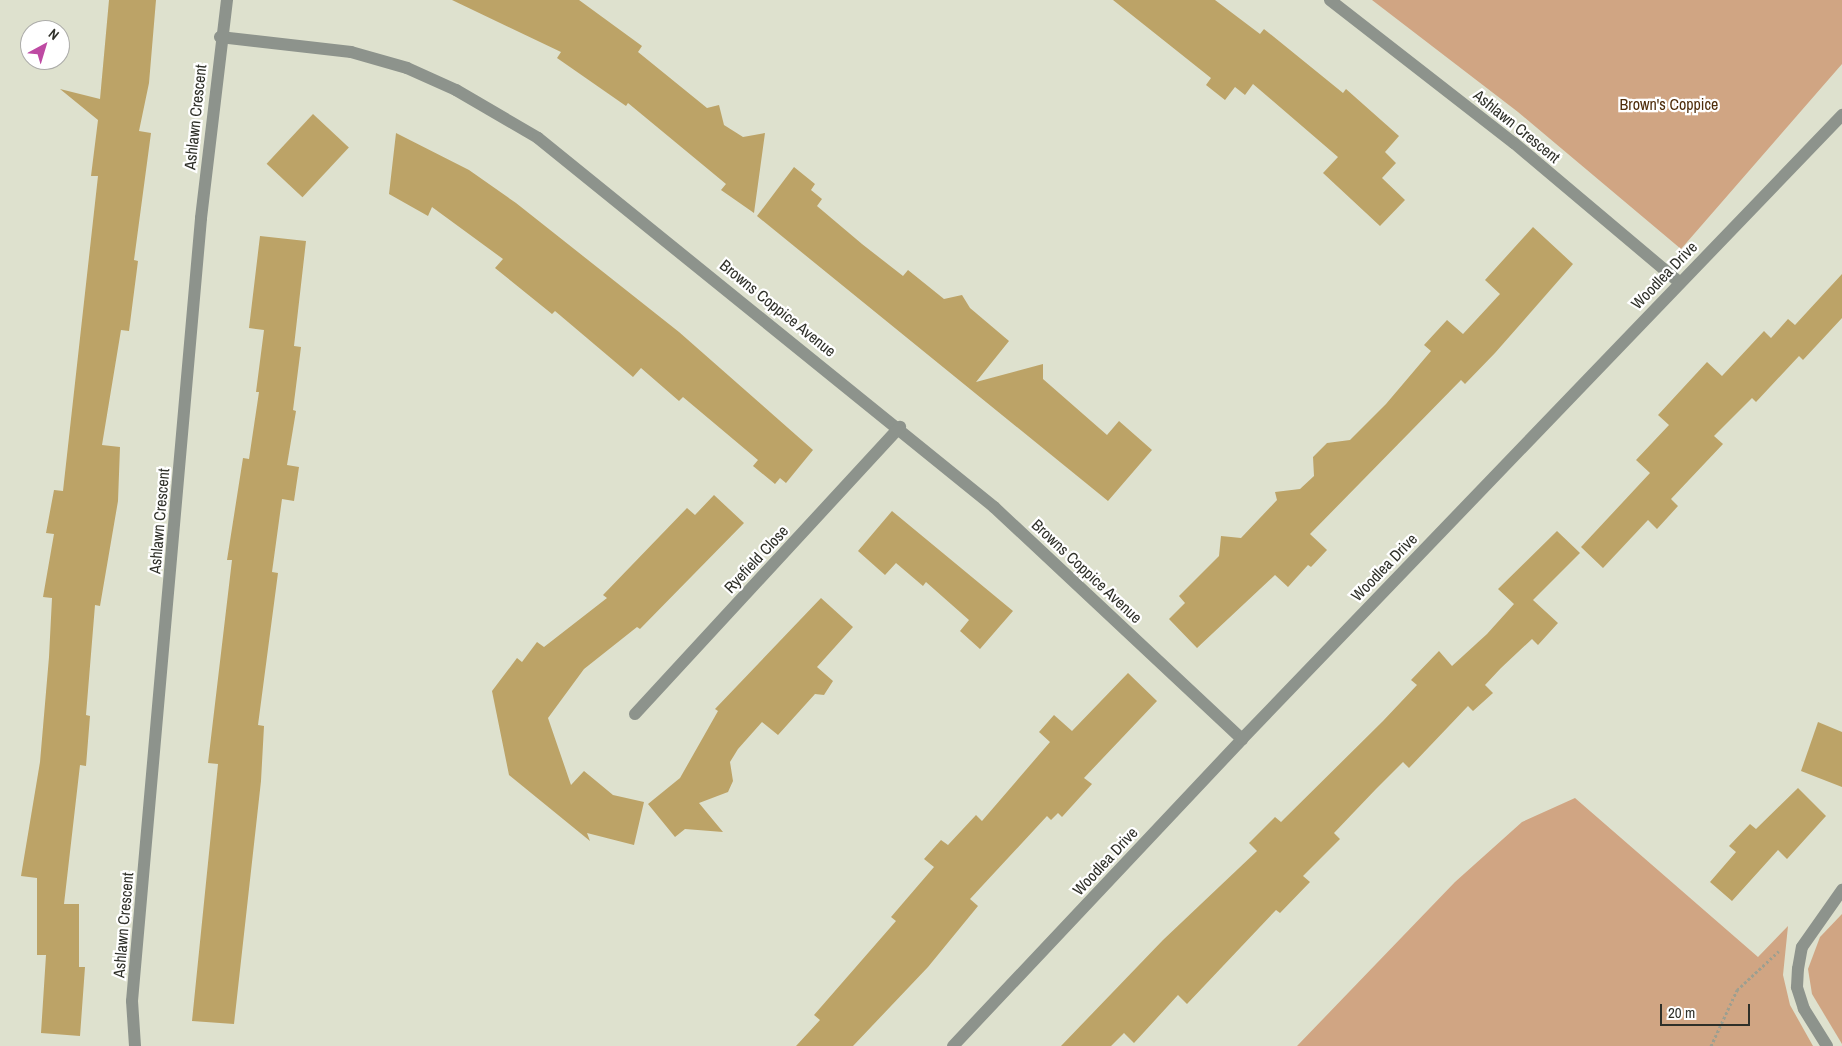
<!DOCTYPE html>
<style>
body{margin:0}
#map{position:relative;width:1842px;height:1046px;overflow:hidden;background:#dee1ce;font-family:"Archivo Narrow",sans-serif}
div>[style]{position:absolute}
.green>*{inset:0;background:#d0a583}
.building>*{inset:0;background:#bca367;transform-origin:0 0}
.path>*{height:3px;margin-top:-1.5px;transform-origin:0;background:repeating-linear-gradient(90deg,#9d9f90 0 2.5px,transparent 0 5px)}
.minor>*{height:12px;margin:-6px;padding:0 6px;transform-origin:6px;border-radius:6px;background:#8d938c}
span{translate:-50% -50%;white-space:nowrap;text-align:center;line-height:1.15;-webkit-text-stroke:4.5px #fff;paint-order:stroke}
.park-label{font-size:16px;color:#4f2d0b}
.street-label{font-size:16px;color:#2f3029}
.north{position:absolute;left:20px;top:20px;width:50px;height:50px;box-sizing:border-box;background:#fff;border:1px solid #acaca9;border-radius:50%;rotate:39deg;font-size:14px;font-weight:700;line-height:20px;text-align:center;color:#2f3029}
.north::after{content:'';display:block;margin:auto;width:18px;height:22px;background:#be4aa3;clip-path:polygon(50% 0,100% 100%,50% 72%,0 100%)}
.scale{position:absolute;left:1660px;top:1004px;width:90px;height:22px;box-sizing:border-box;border:2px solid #2f3029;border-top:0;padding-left:6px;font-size:15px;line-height:18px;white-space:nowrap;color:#2f3029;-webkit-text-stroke:4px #fff;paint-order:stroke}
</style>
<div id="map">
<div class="green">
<i style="clip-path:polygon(1372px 0,1842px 0,1842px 64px,1681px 249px,1518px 112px)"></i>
<i style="clip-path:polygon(1575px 798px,1758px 957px,1788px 926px,1783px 975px,1790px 1005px,1813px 1046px,1297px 1046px,1455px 882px,1522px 822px)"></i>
<i style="clip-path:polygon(1842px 914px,1842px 1044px,1812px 994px,1808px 969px,1820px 937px)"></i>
</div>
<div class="building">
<i style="clip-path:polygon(109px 0,156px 0,149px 83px,139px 131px,151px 133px,134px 260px,138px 261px,129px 331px,121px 330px,102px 445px,120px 447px,118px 501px,100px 606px,95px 605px,86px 715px,90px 716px,86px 766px,80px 765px,64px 904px,79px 904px,79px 967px,85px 967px,80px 1036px,41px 1033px,46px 955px,37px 955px,37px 878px,21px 876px,40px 762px,49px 657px,52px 598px,43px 597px,54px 534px,46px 533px,54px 490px,63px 491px,98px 176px,91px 176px,98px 120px,60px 89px,100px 99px)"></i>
<i style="clip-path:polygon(452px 0,579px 0,642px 46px,638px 52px,707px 108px,719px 105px,724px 125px,743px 137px,765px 133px,754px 213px,721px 190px,726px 184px,628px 103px,626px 106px,557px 58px,561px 52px)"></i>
<i style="clip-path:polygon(1113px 0,1215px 0,1260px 34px,1264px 29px,1343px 93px,1346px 89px,1399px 136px,1385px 152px,1396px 163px,1382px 178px,1405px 200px,1380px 226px,1323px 173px,1338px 157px,1253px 84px,1245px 95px,1235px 87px,1225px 100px,1206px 85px,1211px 78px)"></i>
<i style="left:313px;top:114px;width:49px;height:68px;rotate:43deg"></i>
<i style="clip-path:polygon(396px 133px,469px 170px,516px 203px,679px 332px,813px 450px,786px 483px,780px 478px,775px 484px,753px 466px,758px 460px,683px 397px,679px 401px,641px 368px,633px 377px,555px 311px,552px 314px,495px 268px,503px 259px,432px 207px,428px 216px,389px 194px)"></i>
<i style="clip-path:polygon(794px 167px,815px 184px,811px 190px,822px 199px,817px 206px,862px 244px,903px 276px,908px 270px,944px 299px,962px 295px,970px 308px,1009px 341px,976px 382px,1043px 364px,1043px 379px,1107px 435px,1119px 421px,1152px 450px,1108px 501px,757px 216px)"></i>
<i style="clip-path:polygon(1533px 227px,1573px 264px,1495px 353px,1465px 384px,1461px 380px,1310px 534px,1327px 550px,1311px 567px,1308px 565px,1288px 587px,1275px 575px,1197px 648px,1169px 619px,1185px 603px,1179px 596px,1219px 556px,1221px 536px,1241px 538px,1277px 500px,1275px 492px,1300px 489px,1314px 476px,1313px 457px,1327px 443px,1350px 440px,1386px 404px,1431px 351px,1424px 345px,1447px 320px,1463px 334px,1500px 294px,1485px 280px)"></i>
<i style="clip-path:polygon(260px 236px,306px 241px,294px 346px,301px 347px,293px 410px,296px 411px,287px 465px,299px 467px,294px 501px,282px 499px,272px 572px,278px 573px,258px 725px,264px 726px,261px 781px,234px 1024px,192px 1021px,218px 764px,208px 763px,232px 560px,227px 560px,243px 458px,249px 459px,259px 392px,256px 392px,264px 330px,249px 328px)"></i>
<i style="clip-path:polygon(1842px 274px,1842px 318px,1803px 360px,1799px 356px,1756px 402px,1752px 398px,1714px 436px,1723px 444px,1671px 499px,1678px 506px,1657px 529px,1648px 520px,1603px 568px,1581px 547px,1650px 473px,1636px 460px,1669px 425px,1658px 415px,1707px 362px,1722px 376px,1764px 331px,1771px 338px,1788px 319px,1795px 325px)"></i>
<i style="clip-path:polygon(714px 495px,744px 523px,640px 629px,637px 627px,584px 669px,548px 718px,571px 785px,584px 771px,613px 795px,644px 802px,634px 845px,587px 833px,590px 841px,509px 775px,492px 691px,517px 658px,522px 662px,537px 642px,544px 647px,607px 598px,603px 595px,687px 508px,695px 515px)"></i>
<i style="clip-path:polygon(892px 511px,1013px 611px,980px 649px,960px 631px,969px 620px,926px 582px,923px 586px,896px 563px,885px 575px,858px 551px)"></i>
<i style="clip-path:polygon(1557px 531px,1580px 553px,1533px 600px,1558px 623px,1538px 645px,1532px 639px,1501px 668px,1485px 685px,1493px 693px,1473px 711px,1468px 706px,1409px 768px,1403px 762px,1376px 789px,1334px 833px,1340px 839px,1303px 876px,1310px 882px,1280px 913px,1276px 910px,1187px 1004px,1178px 995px,1134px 1043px,1124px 1033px,1111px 1046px,1061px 1046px,1163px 940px,1257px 851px,1249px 843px,1275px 817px,1281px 822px,1383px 721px,1417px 685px,1411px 680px,1439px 651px,1452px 666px,1487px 634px,1514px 604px,1498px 589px)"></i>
<i style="clip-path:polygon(821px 598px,853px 627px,817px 667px,833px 681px,824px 695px,815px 694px,778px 735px,762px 722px,738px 749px,730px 762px,733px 781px,728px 792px,699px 803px,723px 832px,685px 829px,675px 837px,648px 804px,680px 778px,718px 711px,715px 709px)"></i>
<i style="clip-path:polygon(1128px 673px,1157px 701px,1084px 778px,1092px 784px,1062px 817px,1058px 813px,1051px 820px,1047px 816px,970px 899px,978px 906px,928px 967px,853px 1046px,796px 1046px,820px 1020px,814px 1015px,896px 921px,891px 917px,934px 867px,924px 859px,941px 840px,948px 845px,976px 815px,982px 821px,1050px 742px,1039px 732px,1054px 715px,1072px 731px)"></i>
<i style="clip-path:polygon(1818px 722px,1842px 732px,1842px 787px,1801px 771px)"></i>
<i style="clip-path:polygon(1798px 788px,1826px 816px,1787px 859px,1778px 850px,1732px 901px,1710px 882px,1736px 852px,1729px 846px,1750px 824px,1756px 829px)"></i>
</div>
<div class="path">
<i style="left:1711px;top:1046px;width:62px;rotate:-65.1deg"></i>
<i style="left:1737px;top:990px;width:57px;rotate:-42.9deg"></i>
</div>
<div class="minor">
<i style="left:1330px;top:0;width:233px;rotate:37.9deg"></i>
<i style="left:1514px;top:143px;width:216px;rotate:40.1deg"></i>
<i style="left:220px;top:37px;width:132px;rotate:6.5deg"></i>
<i style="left:351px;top:52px;width:58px;rotate:15.9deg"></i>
<i style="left:407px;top:68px;width:54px;rotate:24.2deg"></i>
<i style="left:456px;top:90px;width:95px;rotate:30.3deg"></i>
<i style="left:538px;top:138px;width:587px;rotate:38.98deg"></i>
<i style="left:994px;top:507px;width:340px;rotate:43.1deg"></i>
<i style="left:635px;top:714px;width:391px;rotate:-47.3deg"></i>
<i style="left:135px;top:1046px;width:45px;rotate:-93.8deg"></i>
<i style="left:132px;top:1001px;width:786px;rotate:-84.96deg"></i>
<i style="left:201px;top:218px;width:220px;rotate:-83.2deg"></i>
<i style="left:953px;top:1046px;width:422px;rotate:-46.7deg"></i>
<i style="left:1242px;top:739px;width:866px;rotate:-46.12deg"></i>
<i style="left:1827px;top:1046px;width:44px;rotate:-121.9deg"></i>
<i style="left:1804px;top:1009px;width:23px;rotate:-108deg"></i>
<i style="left:1797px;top:987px;width:18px;rotate:-87deg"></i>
<i style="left:1798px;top:969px;width:22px;rotate:-80deg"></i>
<i style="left:1802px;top:947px;width:70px;rotate:-54.9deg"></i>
</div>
<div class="park-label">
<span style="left:1669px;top:104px">Brown's Coppice</span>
</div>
<div class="street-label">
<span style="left:195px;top:117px;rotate:-84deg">Ashlawn Crescent</span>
<span style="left:1517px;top:126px;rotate:39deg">Ashlawn Crescent</span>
<span style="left:1664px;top:275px;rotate:-46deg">Woodlea Drive</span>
<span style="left:778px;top:308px;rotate:39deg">Browns Coppice Avenue</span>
<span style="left:159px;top:521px;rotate:-85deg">Ashlawn Crescent</span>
<span style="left:756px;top:559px;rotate:-47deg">Ryefield Close</span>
<span style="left:1384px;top:567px;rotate:-46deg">Woodlea Drive</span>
<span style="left:1087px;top:571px;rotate:43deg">Browns Coppice Avenue</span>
<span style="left:1105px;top:861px;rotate:-47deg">Woodlea Drive</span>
<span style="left:123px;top:925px;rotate:-85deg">Ashlawn Crescent</span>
</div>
<div class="north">N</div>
<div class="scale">20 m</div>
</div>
